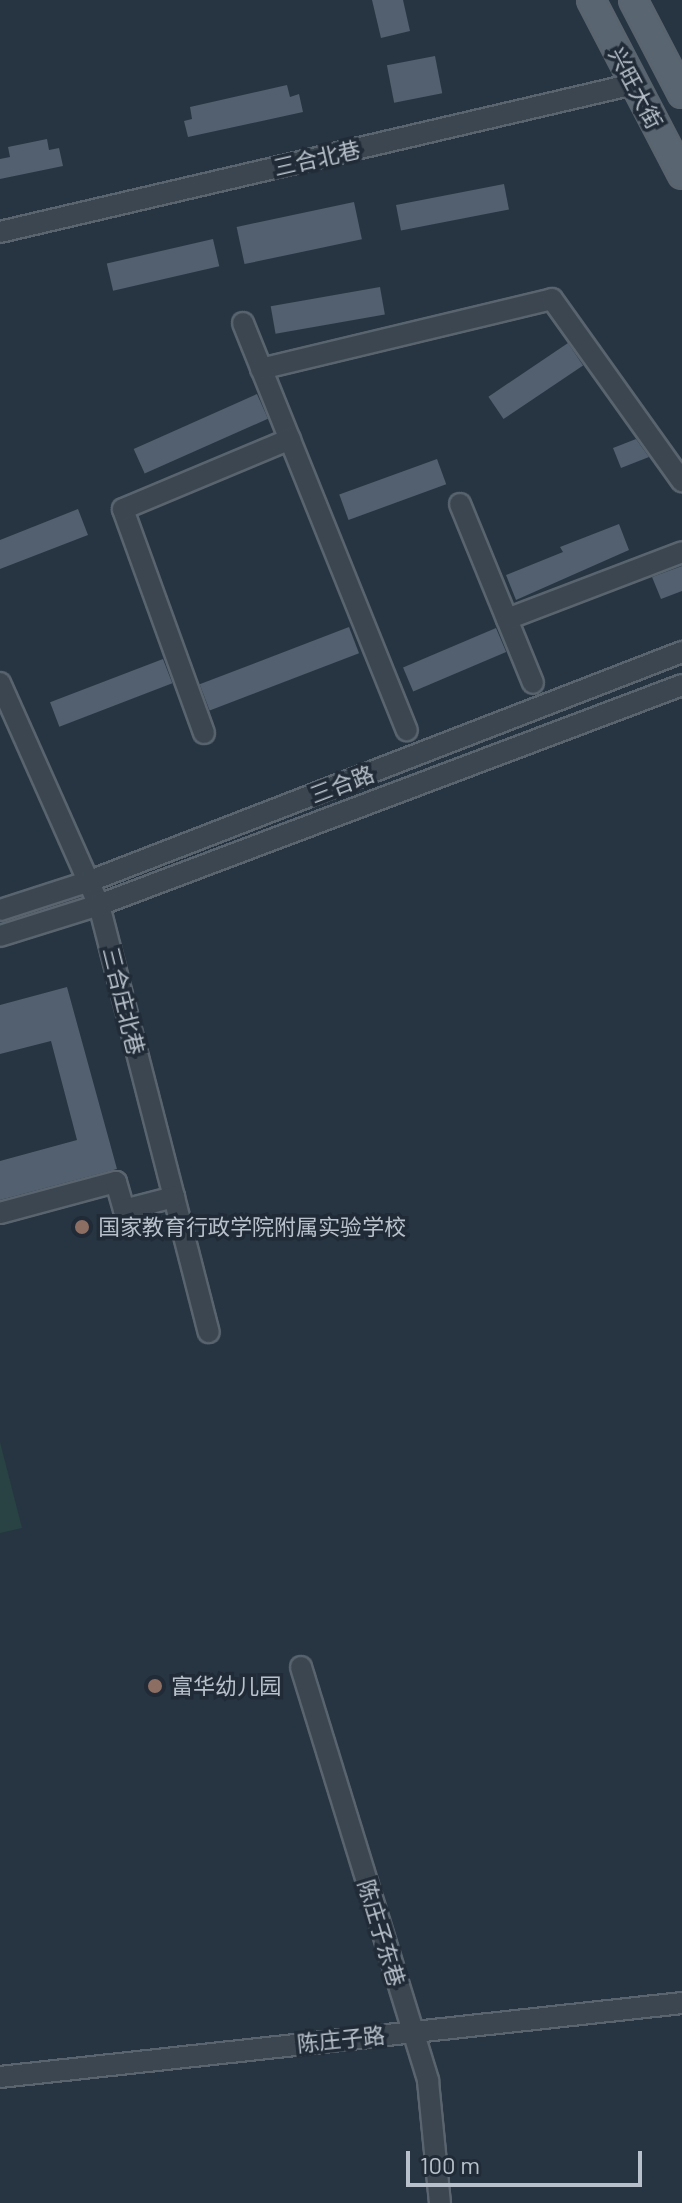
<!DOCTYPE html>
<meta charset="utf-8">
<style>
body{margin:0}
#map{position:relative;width:682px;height:2203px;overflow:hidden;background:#273542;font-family:Barlow,"Noto Sans SC",sans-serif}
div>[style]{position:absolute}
.green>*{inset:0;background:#294243}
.building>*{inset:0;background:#52606f;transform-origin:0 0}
.roads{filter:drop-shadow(2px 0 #59646f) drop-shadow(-2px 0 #59646f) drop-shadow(0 2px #59646f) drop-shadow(0 -2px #59646f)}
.minor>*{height:20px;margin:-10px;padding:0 10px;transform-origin:10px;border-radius:10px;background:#3b4651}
.major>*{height:26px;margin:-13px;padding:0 13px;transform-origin:13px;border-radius:13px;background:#596571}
.dots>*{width:22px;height:22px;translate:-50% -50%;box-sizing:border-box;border:4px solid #202b37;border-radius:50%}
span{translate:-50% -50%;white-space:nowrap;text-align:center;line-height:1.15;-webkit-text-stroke:7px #202b37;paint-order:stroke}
.street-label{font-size:22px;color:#b8c1cb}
.poi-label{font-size:22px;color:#b8c1cb}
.left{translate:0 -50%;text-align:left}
.scale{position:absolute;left:406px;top:2151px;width:236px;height:36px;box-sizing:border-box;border:4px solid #b8c1cb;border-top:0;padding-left:10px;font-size:24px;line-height:28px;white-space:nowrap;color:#b8c1cb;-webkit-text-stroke:6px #202b37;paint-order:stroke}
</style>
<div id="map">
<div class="green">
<i style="clip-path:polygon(0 1442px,22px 1528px,0 1533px)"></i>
</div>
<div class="building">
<i style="clip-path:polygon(372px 0,403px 0,410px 31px,381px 38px)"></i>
<i style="left:435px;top:56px;width:38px;height:49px;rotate:79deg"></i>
<i style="clip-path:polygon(287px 85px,290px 97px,299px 94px,303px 112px,188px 137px,184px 121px,192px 119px,190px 107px)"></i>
<i style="clip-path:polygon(47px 139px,49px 150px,59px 148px,63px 166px,0 179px,0 159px,10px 157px,8px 147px)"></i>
<i style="left:504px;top:184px;width:26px;height:110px;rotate:79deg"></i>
<i style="left:354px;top:202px;width:38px;height:120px;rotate:78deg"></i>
<i style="left:213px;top:239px;width:28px;height:109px;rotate:77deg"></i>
<i style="left:380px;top:287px;width:28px;height:111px;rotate:80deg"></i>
<i style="left:568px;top:343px;width:27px;height:96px;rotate:56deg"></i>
<i style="left:257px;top:394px;width:27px;height:135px;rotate:66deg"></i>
<i style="clip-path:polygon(636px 439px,649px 457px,621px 468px,613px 448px)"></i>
<i style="left:437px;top:459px;width:27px;height:104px;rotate:70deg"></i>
<i style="clip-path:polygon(78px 509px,88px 535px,0 569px,0 540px)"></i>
<i style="clip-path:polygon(619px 524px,629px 550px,516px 600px,506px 575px,563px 552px,560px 547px)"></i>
<i style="clip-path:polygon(682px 566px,682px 591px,661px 599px,652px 577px)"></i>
<i style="left:349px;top:627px;width:28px;height:160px;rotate:69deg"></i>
<i style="left:496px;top:628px;width:26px;height:101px;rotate:67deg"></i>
<i style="left:163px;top:659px;width:26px;height:121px;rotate:69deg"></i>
<i style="clip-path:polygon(67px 987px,117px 1169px,0 1200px,0 1161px,77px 1140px,51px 1041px,0 1054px,0 1005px)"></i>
</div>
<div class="roads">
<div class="minor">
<i style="left:0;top:232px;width:651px;rotate:-13.14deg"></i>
<i style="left:243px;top:323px;width:439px;rotate:68.1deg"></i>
<i style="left:261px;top:369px;width:299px;rotate:-13.5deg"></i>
<i style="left:552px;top:299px;width:224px;rotate:54.5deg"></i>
<i style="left:460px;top:504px;width:193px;rotate:67.8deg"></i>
<i style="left:507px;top:619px;width:187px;rotate:-20.9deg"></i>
<i style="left:0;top:683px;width:243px;rotate:66deg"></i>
<i style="left:99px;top:905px;width:441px;rotate:75.6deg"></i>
<i style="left:204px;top:733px;width:238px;rotate:-109.9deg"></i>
<i style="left:123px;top:509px;width:181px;rotate:-22.7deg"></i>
<i style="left:0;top:910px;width:95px;rotate:-17.9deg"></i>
<i style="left:90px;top:881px;width:635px;rotate:-21.15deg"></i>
<i style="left:0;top:936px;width:104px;rotate:-17.4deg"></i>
<i style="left:99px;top:905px;width:623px;rotate:-20.67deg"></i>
<i style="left:0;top:1213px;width:120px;rotate:-15deg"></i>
<i style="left:116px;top:1182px;width:29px;rotate:74deg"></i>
<i style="left:124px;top:1210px;width:52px;rotate:-14.6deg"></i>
<i style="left:301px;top:1667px;width:433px;rotate:72.9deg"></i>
<i style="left:428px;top:2081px;width:123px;rotate:84.4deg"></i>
<i style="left:0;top:2077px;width:686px;rotate:-6.19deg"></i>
</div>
<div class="major">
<i style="left:591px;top:0;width:197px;rotate:62.5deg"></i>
<i style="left:633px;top:0;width:106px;rotate:62.5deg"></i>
</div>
</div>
<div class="dots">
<i style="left:82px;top:1227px;background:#8d6e63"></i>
<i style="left:155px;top:1686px;background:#8d6e63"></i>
</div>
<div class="street-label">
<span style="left:636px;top:88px;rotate:62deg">兴旺大街</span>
<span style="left:317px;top:158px;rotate:-13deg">三合北巷</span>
<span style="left:342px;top:784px;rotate:-21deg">三合路</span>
<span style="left:124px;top:1001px;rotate:76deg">三合庄北巷</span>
<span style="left:382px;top:1933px;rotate:73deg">陈庄子东巷</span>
<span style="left:341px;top:2039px;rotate:-6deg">陈庄子路</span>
</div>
<div class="poi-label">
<span class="left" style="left:98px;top:1227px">国家教育行政学院附属实验学校</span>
<span class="left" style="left:171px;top:1686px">富华幼儿园</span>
</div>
<div class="scale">100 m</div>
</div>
